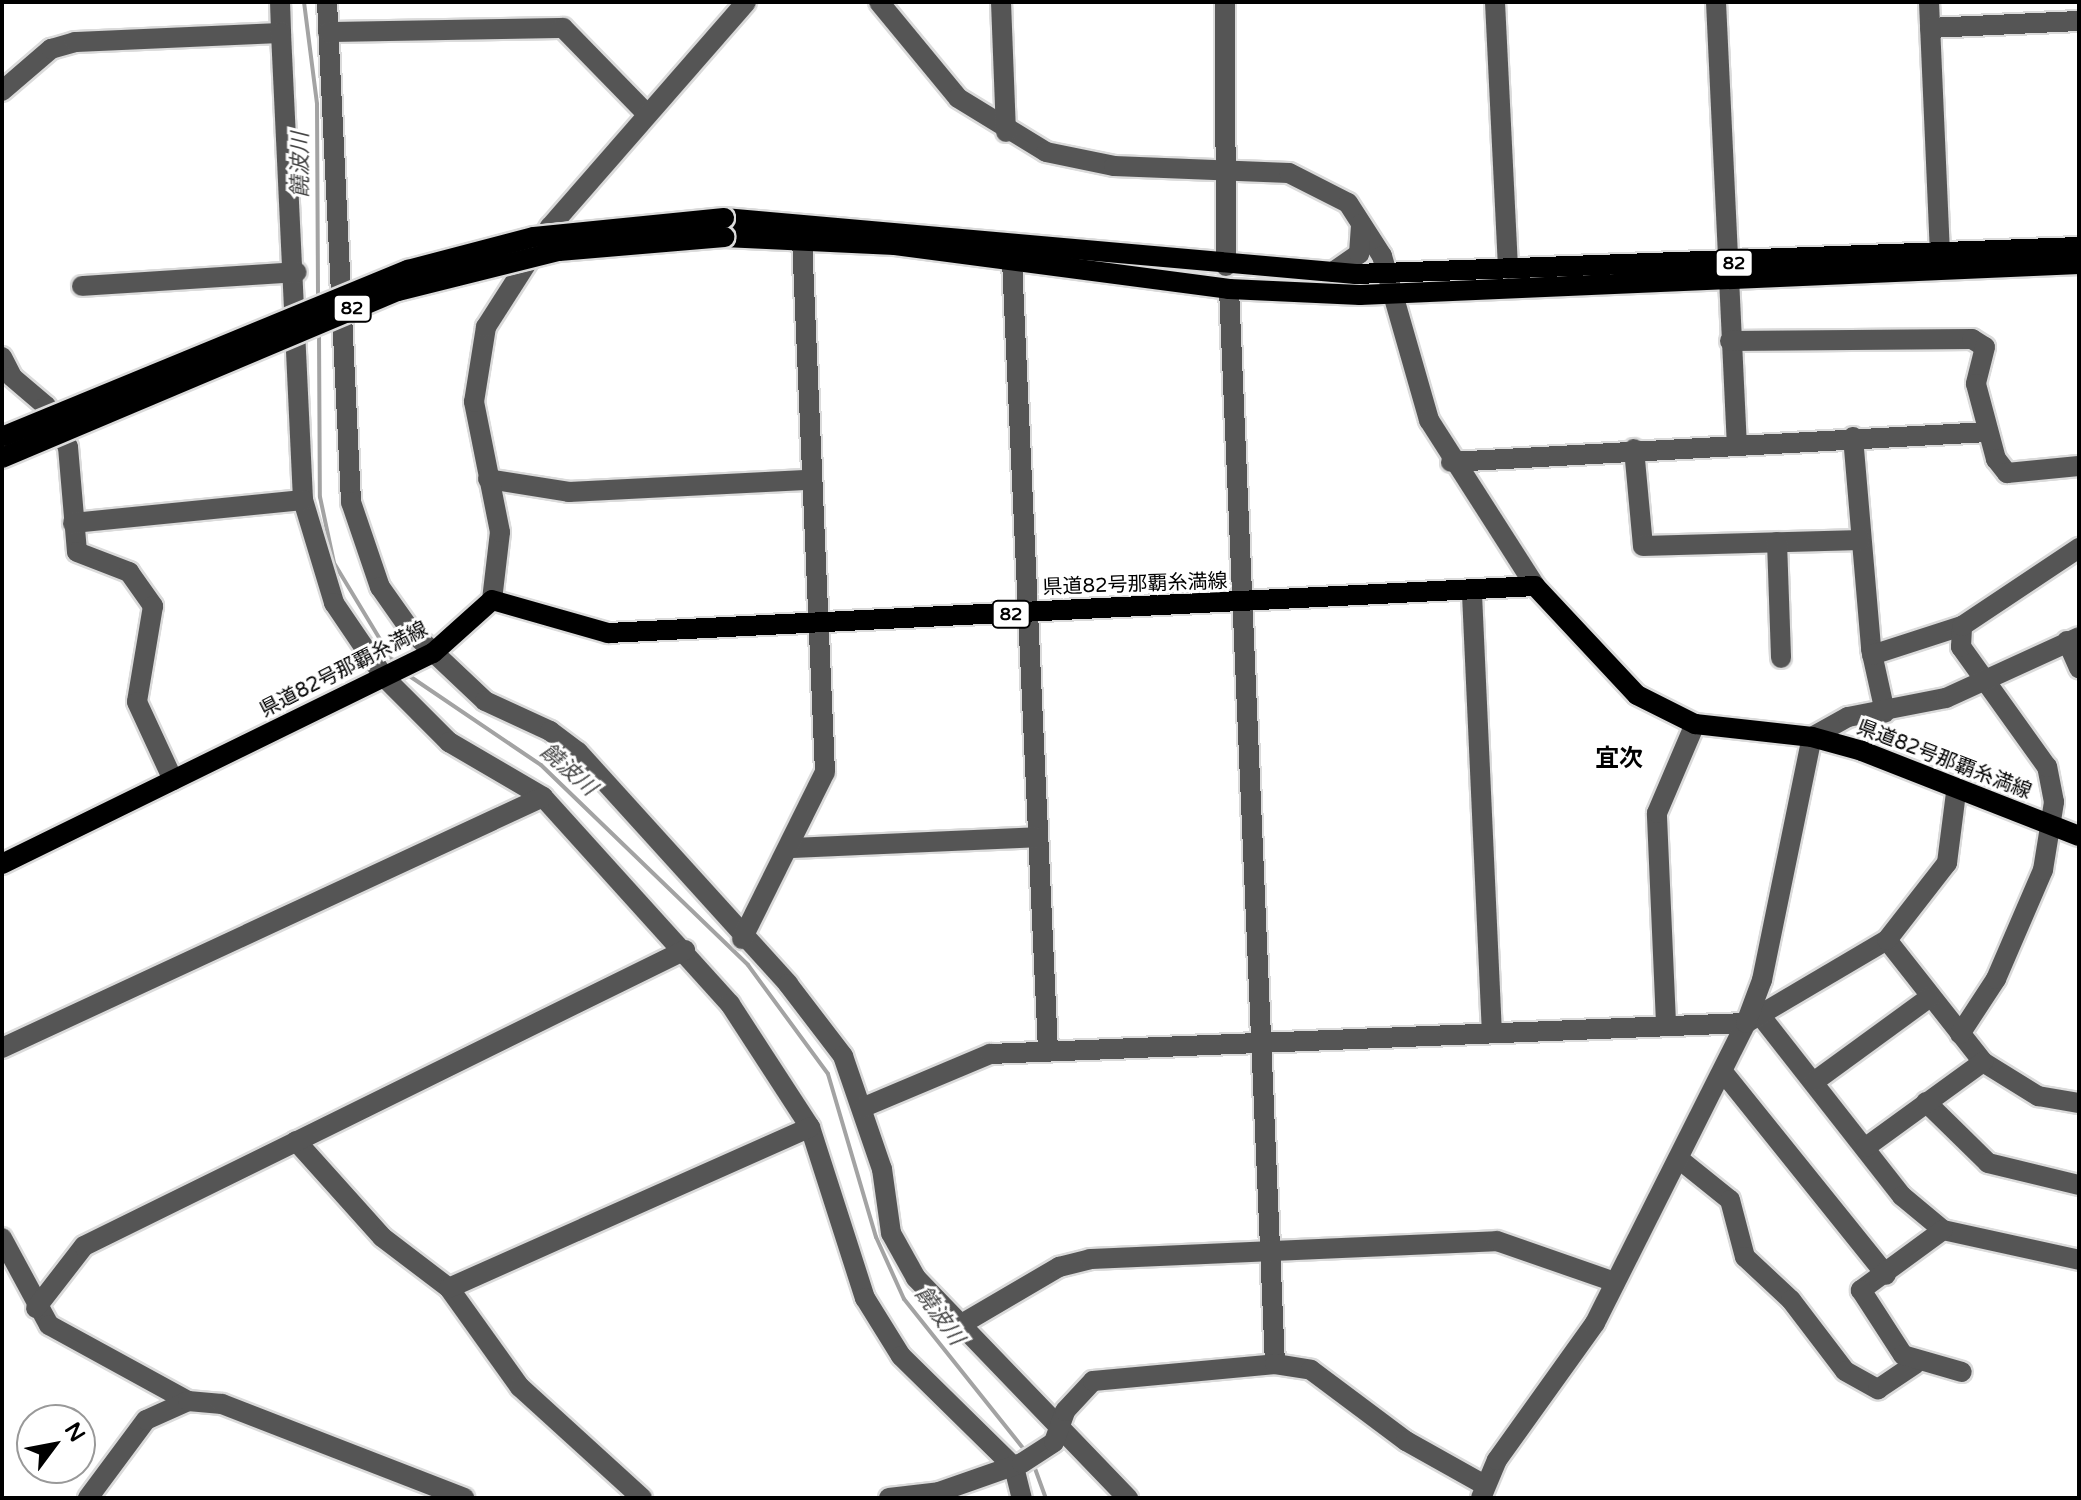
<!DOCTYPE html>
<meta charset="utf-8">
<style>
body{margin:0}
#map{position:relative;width:2081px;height:1500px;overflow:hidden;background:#fff;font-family:"Varela Round","Noto Sans JP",sans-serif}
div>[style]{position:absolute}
.stream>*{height:4px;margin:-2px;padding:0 2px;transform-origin:2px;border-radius:2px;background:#a3a3a3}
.roads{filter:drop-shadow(2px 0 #dbdbdb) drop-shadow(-2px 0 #dbdbdb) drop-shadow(0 2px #dbdbdb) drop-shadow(0 -2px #dbdbdb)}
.minor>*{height:20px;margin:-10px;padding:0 10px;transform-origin:10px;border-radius:10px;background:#555}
.major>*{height:20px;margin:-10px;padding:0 10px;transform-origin:10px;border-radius:10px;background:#000}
.bridges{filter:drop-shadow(2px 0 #dbdbdb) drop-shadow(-2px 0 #dbdbdb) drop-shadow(0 2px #dbdbdb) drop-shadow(0 -2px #dbdbdb)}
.major-bridge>*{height:20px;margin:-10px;padding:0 10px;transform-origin:10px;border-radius:10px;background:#000}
span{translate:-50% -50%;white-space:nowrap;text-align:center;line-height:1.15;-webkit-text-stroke:6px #fff;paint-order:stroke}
.shield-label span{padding:2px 6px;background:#fff;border:2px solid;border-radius:6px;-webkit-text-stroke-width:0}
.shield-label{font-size:18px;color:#000;font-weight:700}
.street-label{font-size:20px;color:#000}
.water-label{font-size:22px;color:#444;font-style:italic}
.quarter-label{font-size:24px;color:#000;font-weight:700}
.frame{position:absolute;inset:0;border:4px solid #000;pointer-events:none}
.north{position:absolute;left:16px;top:1404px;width:80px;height:80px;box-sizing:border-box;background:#fff;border:2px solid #999;border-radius:50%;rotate:58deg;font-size:22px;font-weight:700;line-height:32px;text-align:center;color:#000}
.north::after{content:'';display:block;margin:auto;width:28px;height:36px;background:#000;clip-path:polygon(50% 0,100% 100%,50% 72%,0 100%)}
</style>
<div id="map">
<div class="stream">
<i style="left:304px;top:2px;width:103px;rotate:82.7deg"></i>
<i style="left:317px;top:104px;width:196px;rotate:89.7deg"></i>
<i style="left:319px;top:332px;width:165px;rotate:89.7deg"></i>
<i style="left:320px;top:497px;width:67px;rotate:78deg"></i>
<i style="left:334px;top:563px;width:118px;rotate:58.9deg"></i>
<i style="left:405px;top:673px;width:164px;rotate:34.1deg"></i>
<i style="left:541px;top:765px;width:288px;rotate:44deg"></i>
<i style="left:748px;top:965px;width:135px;rotate:53.7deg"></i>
<i style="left:828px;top:1074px;width:170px;rotate:73.6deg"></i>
<i style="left:876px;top:1237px;width:68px;rotate:65.7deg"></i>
<i style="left:904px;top:1299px;width:196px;rotate:51.4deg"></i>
<i style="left:1033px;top:1463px;width:37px;rotate:70deg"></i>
</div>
<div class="roads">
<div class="minor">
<i style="left:280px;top:2px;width:31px;rotate:88deg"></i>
<i style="left:327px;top:2px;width:501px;rotate:87.25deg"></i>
<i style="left:351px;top:502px;width:90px;rotate:71.2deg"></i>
<i style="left:380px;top:587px;width:54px;rotate:54.8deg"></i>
<i style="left:411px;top:631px;width:102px;rotate:43.4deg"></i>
<i style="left:485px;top:701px;width:72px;rotate:24.8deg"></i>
<i style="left:550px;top:731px;width:35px;rotate:37deg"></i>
<i style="left:578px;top:752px;width:313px;rotate:47.8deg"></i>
<i style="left:788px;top:984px;width:91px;rotate:52.6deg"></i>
<i style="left:843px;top:1056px;width:120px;rotate:71deg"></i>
<i style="left:882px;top:1169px;width:65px;rotate:82deg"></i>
<i style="left:891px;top:1233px;width:51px;rotate:60.9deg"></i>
<i style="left:916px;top:1278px;width:306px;rotate:46.1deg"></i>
<i style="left:879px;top:2px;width:124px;rotate:50.5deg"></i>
<i style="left:958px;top:98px;width:103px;rotate:31.5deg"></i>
<i style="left:1046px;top:152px;width:69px;rotate:11.6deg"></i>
<i style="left:1114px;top:166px;width:175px;rotate:2.3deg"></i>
<i style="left:1289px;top:173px;width:66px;rotate:27deg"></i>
<i style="left:1348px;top:203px;width:63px;rotate:57.3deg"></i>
<i style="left:1382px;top:256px;width:171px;rotate:74deg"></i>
<i style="left:1429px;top:420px;width:197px;rotate:57.4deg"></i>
<i style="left:1001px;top:2px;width:130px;rotate:87.8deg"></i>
<i style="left:1225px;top:2px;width:264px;rotate:89.8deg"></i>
<i style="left:1495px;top:2px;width:267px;rotate:87.2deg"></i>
<i style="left:1716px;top:2px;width:443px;rotate:87.3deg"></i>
<i style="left:1929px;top:2px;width:251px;rotate:87.5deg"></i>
<i style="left:1930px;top:28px;width:149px;rotate:-2.7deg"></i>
<i style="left:328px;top:32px;width:235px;rotate:-1deg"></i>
<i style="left:563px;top:28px;width:120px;rotate:45.7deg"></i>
<i style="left:2px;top:91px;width:65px;rotate:-40.6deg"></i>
<i style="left:51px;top:49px;width:25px;rotate:-16deg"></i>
<i style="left:75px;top:42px;width:206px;rotate:-2.5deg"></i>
<i style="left:281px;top:33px;width:468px;rotate:87.3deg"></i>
<i style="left:303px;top:500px;width:108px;rotate:73.2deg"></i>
<i style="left:334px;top:603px;width:91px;rotate:55.8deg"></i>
<i style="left:385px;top:678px;width:91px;rotate:45deg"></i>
<i style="left:449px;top:742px;width:109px;rotate:30.3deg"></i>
<i style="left:543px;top:797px;width:279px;rotate:47.9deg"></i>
<i style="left:730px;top:1004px;width:147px;rotate:57deg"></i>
<i style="left:810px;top:1127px;width:180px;rotate:72.2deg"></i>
<i style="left:865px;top:1298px;width:68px;rotate:58.2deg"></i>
<i style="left:901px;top:1356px;width:158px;rotate:44.5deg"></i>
<i style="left:1014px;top:1467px;width:32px;rotate:76deg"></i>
<i style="left:1012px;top:261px;width:791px;rotate:87.39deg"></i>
<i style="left:1333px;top:272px;width:32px;rotate:-35deg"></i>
<i style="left:1359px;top:254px;width:30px;rotate:-86deg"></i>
<i style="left:82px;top:286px;width:215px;rotate:-3.7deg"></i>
<i style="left:1229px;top:289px;width:1076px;rotate:87.55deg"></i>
<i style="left:1730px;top:341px;width:242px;rotate:-0.5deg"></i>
<i style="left:1972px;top:339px;width:15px;rotate:32deg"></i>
<i style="left:1985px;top:347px;width:38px;rotate:104deg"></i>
<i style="left:1976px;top:384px;width:78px;rotate:75.1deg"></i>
<i style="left:1996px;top:459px;width:18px;rotate:52deg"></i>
<i style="left:2007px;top:473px;width:72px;rotate:-5.6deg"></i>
<i style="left:2px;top:357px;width:22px;rotate:63deg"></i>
<i style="left:12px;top:377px;width:45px;rotate:40.5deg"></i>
<i style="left:46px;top:406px;width:47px;rotate:61.8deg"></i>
<i style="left:68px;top:447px;width:105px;rotate:85.1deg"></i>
<i style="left:77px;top:552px;width:56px;rotate:21deg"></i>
<i style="left:129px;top:572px;width:42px;rotate:54.8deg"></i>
<i style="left:153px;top:606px;width:97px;rotate:99.5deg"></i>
<i style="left:137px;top:702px;width:86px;rotate:65.2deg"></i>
<i style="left:1853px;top:437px;width:213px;rotate:85.1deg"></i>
<i style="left:1871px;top:649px;width:65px;rotate:77.5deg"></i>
<i style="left:1634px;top:449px;width:97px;rotate:84.7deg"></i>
<i style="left:1643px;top:546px;width:217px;rotate:-1.6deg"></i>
<i style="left:1451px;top:462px;width:537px;rotate:-3.2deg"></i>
<i style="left:488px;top:479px;width:82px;rotate:9.1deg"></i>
<i style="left:569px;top:492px;width:241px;rotate:-2.9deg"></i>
<i style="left:73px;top:523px;width:231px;rotate:-5.7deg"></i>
<i style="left:1777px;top:542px;width:116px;rotate:88deg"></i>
<i style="left:1472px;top:594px;width:437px;rotate:87.4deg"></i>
<i style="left:492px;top:600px;width:68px;rotate:-83.3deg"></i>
<i style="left:500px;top:532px;width:133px;rotate:-101.3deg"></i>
<i style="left:474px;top:402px;width:76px;rotate:-80.9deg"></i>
<i style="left:486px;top:327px;width:119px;rotate:-57.4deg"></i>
<i style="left:550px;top:227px;width:298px;rotate:-48.9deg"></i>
<i style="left:2067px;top:641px;width:30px;rotate:66deg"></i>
<i style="left:1872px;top:655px;width:95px;rotate:-17.9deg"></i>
<i style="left:791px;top:848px;width:247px;rotate:-2.5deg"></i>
<i style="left:742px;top:939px;width:186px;rotate:-63.6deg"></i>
<i style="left:825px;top:772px;width:534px;rotate:-92.47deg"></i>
<i style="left:1887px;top:940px;width:155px;rotate:51.8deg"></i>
<i style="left:1983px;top:1062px;width:65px;rotate:31.7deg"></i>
<i style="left:2038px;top:1096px;width:42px;rotate:9.7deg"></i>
<i style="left:1760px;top:1015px;width:230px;rotate:51.9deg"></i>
<i style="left:1902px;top:1196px;width:53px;rotate:39.7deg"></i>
<i style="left:1943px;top:1230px;width:139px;rotate:12.4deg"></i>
<i style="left:1666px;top:1023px;width:210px;rotate:-92.5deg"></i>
<i style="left:1657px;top:813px;width:97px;rotate:-66.9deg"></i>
<i style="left:1960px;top:1034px;width:66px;rotate:-56.8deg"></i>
<i style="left:1996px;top:979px;width:119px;rotate:-66.7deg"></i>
<i style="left:2043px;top:870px;width:69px;rotate:-80.8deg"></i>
<i style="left:2054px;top:802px;width:36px;rotate:-101deg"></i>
<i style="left:2047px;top:767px;width:148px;rotate:-125.6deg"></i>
<i style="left:1961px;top:647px;width:21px;rotate:-87deg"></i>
<i style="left:1962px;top:626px;width:141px;rotate:-33.7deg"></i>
<i style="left:2px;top:1048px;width:596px;rotate:-24.89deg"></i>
<i style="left:1723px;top:1072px;width:260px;rotate:51.2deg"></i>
<i style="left:1815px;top:1081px;width:141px;rotate:-36.1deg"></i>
<i style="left:1926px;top:1102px;width:87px;rotate:44.5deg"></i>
<i style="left:1988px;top:1163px;width:94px;rotate:13.6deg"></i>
<i style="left:864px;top:1107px;width:137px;rotate:-22.8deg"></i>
<i style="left:990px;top:1054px;width:757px;rotate:-2.35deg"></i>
<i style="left:1746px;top:1023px;width:164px;rotate:-30.5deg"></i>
<i style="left:1887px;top:940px;width:98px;rotate:-52.1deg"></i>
<i style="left:1947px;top:863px;width:71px;rotate:-82.7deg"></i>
<i style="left:296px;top:1141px;width:129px;rotate:48.1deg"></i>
<i style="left:382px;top:1237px;width:84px;rotate:37.3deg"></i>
<i style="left:449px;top:1288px;width:122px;rotate:54.4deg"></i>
<i style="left:520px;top:1387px;width:165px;rotate:42.3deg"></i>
<i style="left:1866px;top:1147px;width:145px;rotate:-36deg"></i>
<i style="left:1679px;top:1159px;width:65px;rotate:38.8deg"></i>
<i style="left:1730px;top:1200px;width:59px;rotate:75.3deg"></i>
<i style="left:1745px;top:1257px;width:63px;rotate:43.1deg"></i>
<i style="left:1791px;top:1300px;width:89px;rotate:52.7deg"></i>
<i style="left:1845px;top:1371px;width:38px;rotate:29deg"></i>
<i style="left:1878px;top:1389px;width:45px;rotate:-34deg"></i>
<i style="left:1943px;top:1230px;width:102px;rotate:143.8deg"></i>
<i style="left:1861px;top:1290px;width:77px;rotate:57.1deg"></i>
<i style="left:1903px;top:1355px;width:61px;rotate:16.1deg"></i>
<i style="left:2px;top:1238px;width:99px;rotate:61.6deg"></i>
<i style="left:49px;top:1325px;width:158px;rotate:28.7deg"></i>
<i style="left:449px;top:1288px;width:395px;rotate:-24deg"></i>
<i style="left:36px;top:1308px;width:78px;rotate:-52.3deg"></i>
<i style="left:84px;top:1246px;width:670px;rotate:-26.22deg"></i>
<i style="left:960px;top:1325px;width:115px;rotate:-30.4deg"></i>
<i style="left:1059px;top:1267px;width:32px;rotate:-14deg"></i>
<i style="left:1090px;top:1259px;width:407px;rotate:-2.5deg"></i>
<i style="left:1497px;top:1241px;width:125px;rotate:19.2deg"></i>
<i style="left:88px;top:1498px;width:97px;rotate:-53.4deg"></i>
<i style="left:146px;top:1420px;width:46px;rotate:-24.3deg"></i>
<i style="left:188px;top:1401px;width:34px;rotate:5deg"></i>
<i style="left:222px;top:1404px;width:260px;rotate:21.2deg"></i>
<i style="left:889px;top:1498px;width:50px;rotate:-6.8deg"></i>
<i style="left:939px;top:1492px;width:88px;rotate:-19.3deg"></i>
<i style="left:1022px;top:1463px;width:38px;rotate:-33deg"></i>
<i style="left:1054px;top:1442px;width:33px;rotate:-70deg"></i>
<i style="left:1065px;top:1411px;width:41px;rotate:-47deg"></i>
<i style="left:1093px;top:1381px;width:183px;rotate:-5.3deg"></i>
<i style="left:1275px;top:1364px;width:36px;rotate:9deg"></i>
<i style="left:1311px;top:1370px;width:119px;rotate:36.8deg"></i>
<i style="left:1406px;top:1441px;width:88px;rotate:29.2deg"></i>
<i style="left:1481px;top:1498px;width:41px;rotate:-67.2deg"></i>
<i style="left:1497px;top:1460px;width:168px;rotate:-54.4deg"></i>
<i style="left:1595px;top:1323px;width:336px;rotate:-63.3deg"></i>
<i style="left:1746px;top:1023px;width:46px;rotate:-69.6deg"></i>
<i style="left:1762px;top:980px;width:248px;rotate:-78.4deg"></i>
<i style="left:1812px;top:737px;width:41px;rotate:-29.1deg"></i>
<i style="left:1848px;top:717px;width:100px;rotate:-11deg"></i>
<i style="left:1946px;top:698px;width:146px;rotate:-24.6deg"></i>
</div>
<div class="major">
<i style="left:724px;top:218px;width:634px;rotate:5.06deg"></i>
<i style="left:1356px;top:274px;width:724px;rotate:-2.14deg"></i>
<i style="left:724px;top:237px;width:171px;rotate:2.7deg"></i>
<i style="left:895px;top:245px;width:337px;rotate:7.5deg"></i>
<i style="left:1229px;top:289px;width:131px;rotate:2.6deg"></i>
<i style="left:1360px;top:295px;width:720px;rotate:-2.47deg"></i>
<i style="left:2px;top:864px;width:480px;rotate:-26.1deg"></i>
<i style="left:433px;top:653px;width:79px;rotate:-41.9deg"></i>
<i style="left:492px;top:600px;width:121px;rotate:15.9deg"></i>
<i style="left:608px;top:633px;width:928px;rotate:-2.9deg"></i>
<i style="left:1535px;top:586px;width:149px;rotate:46.9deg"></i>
<i style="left:1637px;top:695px;width:65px;rotate:26.6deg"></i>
<i style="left:1695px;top:724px;width:118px;rotate:6.3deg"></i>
<i style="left:1812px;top:737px;width:52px;rotate:15.6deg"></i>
<i style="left:1862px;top:751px;width:233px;rotate:21.4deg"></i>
</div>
</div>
<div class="bridges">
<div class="major-bridge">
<i style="left:2px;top:437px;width:439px;rotate:-22.4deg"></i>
<i style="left:408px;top:270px;width:130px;rotate:-14.7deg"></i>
<i style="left:534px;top:237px;width:191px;rotate:-5.7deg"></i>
<i style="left:2px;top:458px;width:430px;rotate:-22.9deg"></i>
<i style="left:398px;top:291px;width:166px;rotate:-14deg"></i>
<i style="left:559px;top:251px;width:166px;rotate:-4.8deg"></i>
</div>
</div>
<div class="shield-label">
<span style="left:1734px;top:263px">82</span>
<span style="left:352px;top:308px">82</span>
<span style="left:1011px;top:614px">82</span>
</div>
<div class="street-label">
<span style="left:1135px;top:585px;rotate:-2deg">県道82号那覇糸満線</span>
<span style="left:344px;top:670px;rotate:-27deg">県道82号那覇糸満線</span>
<span style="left:1944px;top:760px;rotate:21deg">県道82号那覇糸満線</span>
</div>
<div class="water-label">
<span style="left:301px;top:165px;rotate:-90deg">饒波川</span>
<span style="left:568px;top:770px;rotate:41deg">饒波川</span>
<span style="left:939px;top:1316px;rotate:54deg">饒波川</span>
</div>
<div class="quarter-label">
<span style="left:1619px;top:759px">宜次</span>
</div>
<div class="frame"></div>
<div class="north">N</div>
</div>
